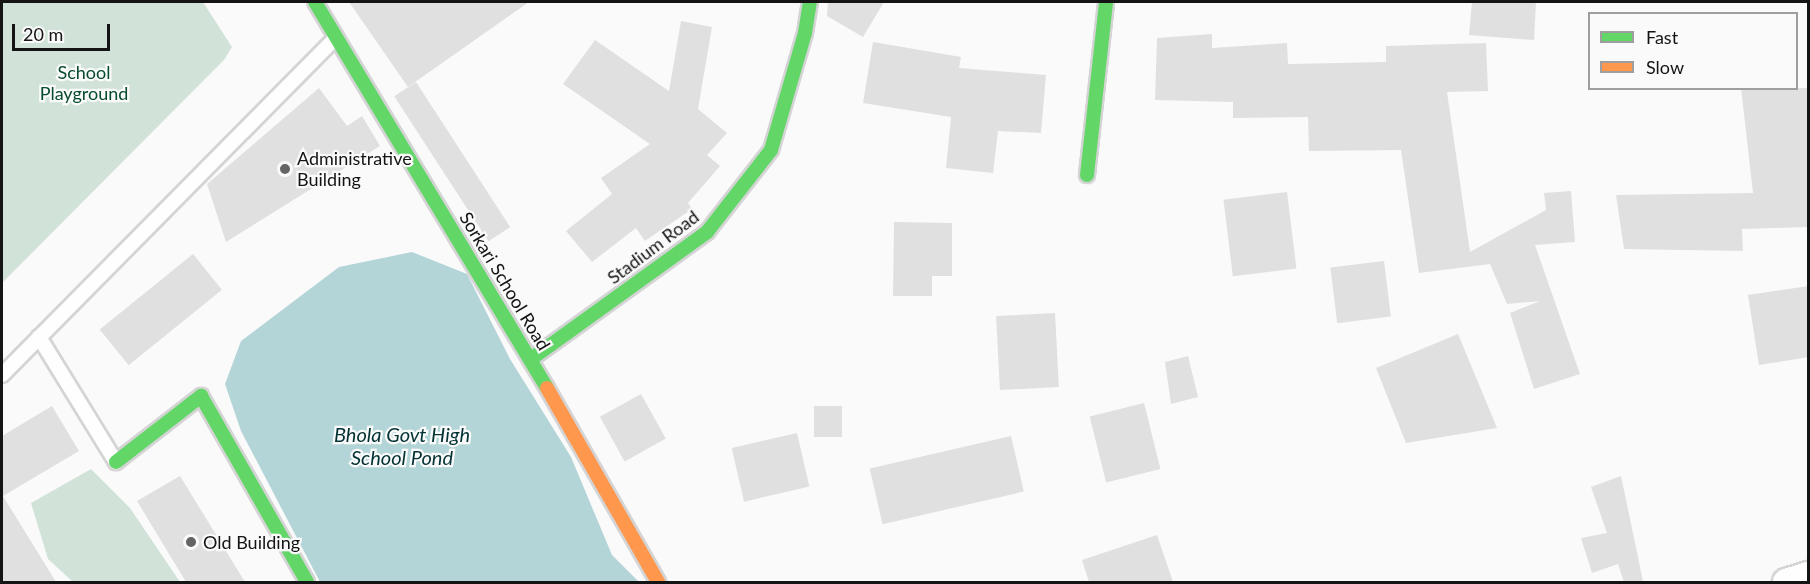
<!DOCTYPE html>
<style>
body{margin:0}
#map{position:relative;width:1810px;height:584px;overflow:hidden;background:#fafafb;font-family:Lato,sans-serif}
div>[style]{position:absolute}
.green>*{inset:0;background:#d1e3d9}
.water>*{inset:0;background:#b4d5d7}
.building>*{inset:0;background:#e0e0e0;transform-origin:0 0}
.roads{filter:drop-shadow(2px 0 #d4d4d5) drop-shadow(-2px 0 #d4d4d5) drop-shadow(0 2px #d4d4d5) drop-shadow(0 -2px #d4d4d5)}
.lane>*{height:14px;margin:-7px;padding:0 7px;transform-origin:7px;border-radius:7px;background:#fefefe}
.street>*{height:26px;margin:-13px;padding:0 13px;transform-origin:13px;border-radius:13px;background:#fefefe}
.fast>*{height:14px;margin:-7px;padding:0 7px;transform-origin:7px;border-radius:7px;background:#63d668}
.slow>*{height:14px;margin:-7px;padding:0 7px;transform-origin:7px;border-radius:7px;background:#ff974d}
.dots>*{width:16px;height:16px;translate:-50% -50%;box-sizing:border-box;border:3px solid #fafafb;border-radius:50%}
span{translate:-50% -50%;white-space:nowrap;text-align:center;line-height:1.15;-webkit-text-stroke:4.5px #fafafb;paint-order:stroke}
.park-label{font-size:18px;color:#074b2f}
.poi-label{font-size:18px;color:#141414}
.left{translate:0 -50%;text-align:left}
.street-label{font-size:18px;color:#141414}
.water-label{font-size:20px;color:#023233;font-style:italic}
.frame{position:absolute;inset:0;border:3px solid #141414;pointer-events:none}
.legend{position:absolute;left:1588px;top:12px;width:210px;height:78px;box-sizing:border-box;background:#fafafb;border:2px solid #9e9e9f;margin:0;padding:8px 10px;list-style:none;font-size:18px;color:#141414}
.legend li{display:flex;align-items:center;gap:12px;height:30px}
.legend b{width:30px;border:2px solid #9e9e9f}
.scale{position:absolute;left:12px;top:24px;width:98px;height:27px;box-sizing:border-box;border:3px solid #141414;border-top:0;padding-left:8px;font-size:18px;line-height:21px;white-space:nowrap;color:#141414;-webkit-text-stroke:4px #fafafb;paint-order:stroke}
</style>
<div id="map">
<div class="green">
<i style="clip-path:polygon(2px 2px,203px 2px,232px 47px,224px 60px,2px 283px)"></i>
<i style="clip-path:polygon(91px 469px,130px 508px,180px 582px,73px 582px,48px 559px,31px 503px)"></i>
</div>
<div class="water">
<i style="clip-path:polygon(412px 252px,467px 274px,510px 359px,571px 457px,612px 555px,639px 582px,320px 582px,241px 431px,225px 384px,241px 341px,339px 267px)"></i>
</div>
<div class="building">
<i style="clip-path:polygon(349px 2px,529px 2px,408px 87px)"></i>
<i style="clip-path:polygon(828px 2px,884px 2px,863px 37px,827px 16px)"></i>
<i style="clip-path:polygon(1472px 2px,1536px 2px,1534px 40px,1469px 35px)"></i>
<i style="clip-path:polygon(681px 21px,712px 27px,698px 109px,727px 133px,707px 155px,720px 166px,688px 203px,692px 209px,645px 241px,636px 228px,592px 262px,566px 231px,612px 194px,601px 178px,650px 144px,563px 84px,595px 40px,669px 91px)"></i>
<i style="clip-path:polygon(1212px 34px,1212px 48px,1287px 43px,1288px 64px,1386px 62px,1386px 46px,1486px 43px,1488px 91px,1447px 92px,1470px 252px,1546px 210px,1544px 193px,1571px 191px,1575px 242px,1535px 245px,1580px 374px,1534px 389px,1510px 313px,1540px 301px,1507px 304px,1490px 264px,1419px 273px,1401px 150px,1309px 151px,1308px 117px,1233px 118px,1233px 102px,1155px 100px,1157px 38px)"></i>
<i style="clip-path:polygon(873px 42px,961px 57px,959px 68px,1046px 75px,1041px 133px,998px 131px,993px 173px,946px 168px,951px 117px,863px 103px)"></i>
<i style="left:416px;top:82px;width:173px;height:26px;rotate:57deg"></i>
<i style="clip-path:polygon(319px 88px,347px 126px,362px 116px,380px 146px,226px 242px,207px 184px)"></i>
<i style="clip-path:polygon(1741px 88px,1809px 88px,1809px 227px,1742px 229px,1743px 251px,1624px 249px,1616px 195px,1753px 193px)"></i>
<i style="left:1287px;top:192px;width:77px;height:64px;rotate:83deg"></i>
<i style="clip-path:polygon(894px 222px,952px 223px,952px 276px,932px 276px,932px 296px,893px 296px)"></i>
<i style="left:193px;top:254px;width:46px;height:120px;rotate:51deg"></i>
<i style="left:1384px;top:261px;width:56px;height:54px;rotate:83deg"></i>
<i style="clip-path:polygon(1809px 286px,1809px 357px,1759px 365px,1748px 295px)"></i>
<i style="left:1055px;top:313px;width:74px;height:59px;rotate:87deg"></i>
<i style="clip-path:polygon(1458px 334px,1497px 428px,1406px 443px,1376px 368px)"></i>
<i style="clip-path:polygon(1188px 356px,1198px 397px,1171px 404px,1165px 362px)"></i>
<i style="left:641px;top:394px;width:51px;height:47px;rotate:61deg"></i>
<i style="left:1144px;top:403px;width:68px;height:56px;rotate:76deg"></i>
<i style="clip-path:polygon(52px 406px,79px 451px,3px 496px,56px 582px,2px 582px,2px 436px)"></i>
<i style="left:814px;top:406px;width:28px;height:31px"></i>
<i style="left:797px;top:433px;width:55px;height:67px;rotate:77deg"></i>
<i style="left:1011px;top:436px;width:57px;height:145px;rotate:77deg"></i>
<i style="clip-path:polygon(180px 476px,245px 582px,186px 582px,137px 501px)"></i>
<i style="clip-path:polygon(1621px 476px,1638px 557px,1643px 582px,1624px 582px,1618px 564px,1592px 573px,1581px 538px,1607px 533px,1591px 487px)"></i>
<i style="clip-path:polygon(1157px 535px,1173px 582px,1089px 582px,1082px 560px)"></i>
</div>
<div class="roads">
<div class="lane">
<i style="left:39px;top:337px;width:147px;rotate:58.4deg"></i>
<i style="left:2px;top:375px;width:474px;rotate:-45.3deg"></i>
</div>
<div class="street">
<i style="left:1786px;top:582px;width:23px;rotate:-18deg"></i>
</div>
<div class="fast">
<i style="left:315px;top:2px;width:450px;rotate:59deg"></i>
<i style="left:1087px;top:175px;width:174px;rotate:-83.7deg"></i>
<i style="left:531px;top:359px;width:217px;rotate:-35.8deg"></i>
<i style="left:707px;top:232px;width:104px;rotate:-52deg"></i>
<i style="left:771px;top:150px;width:122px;rotate:-73.8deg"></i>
<i style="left:805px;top:33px;width:31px;rotate:-81deg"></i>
<i style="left:116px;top:462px;width:108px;rotate:-37.8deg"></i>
<i style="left:201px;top:396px;width:214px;rotate:60.3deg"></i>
</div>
<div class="slow">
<i style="left:547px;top:388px;width:224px;rotate:60.2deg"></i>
</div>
</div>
<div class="dots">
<i style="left:285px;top:169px;background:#646465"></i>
<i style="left:191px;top:542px;background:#646465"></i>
</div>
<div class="park-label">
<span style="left:84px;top:83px">School<br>Playground</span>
</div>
<div class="poi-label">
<span class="left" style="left:297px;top:169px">Administrative<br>Building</span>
<span class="left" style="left:203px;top:542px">Old Building</span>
</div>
<div class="street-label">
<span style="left:653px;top:247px;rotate:-37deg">Stadium Road</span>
<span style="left:505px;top:281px;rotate:59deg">Sorkari School Road</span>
</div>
<div class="water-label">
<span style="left:402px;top:446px">Bhola Govt High<br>School Pond</span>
</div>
<div class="frame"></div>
<ul class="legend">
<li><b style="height:8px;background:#63d668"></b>Fast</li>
<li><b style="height:8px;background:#ff974d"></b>Slow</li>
</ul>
<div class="scale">20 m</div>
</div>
